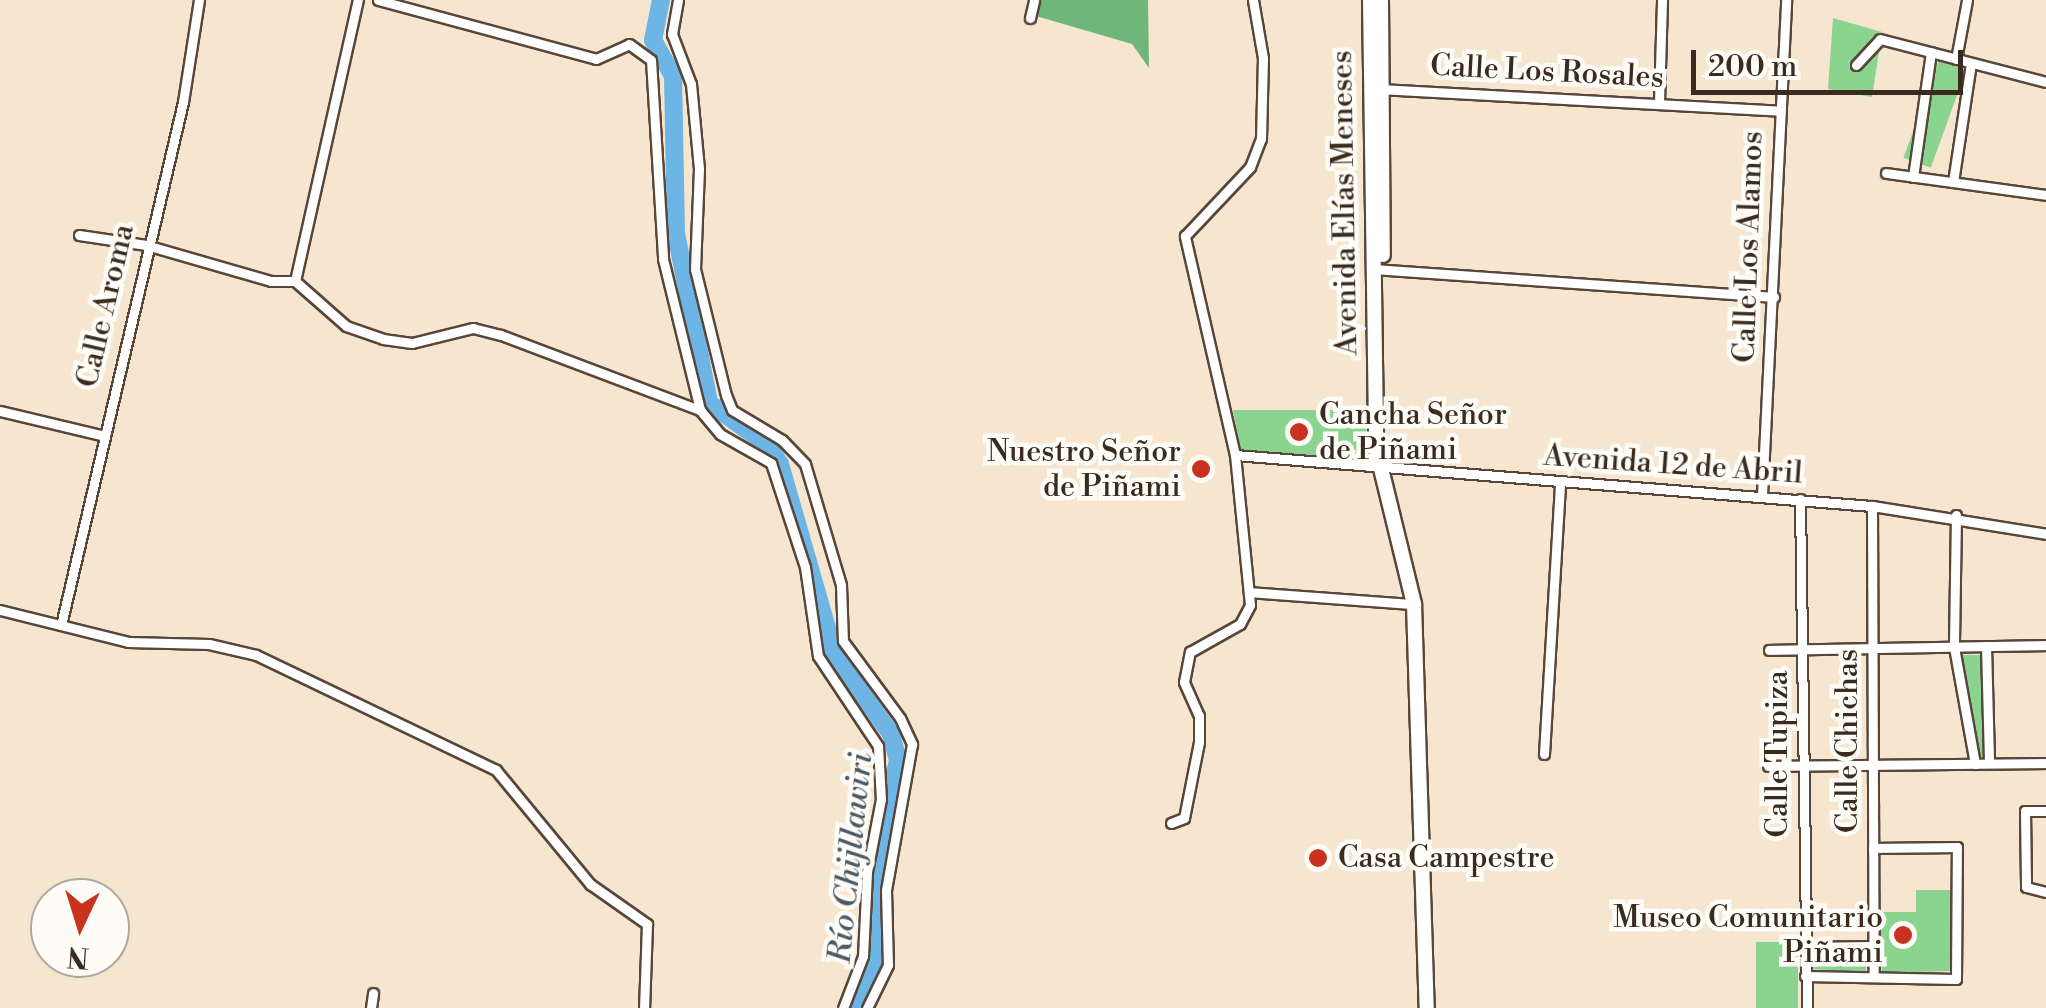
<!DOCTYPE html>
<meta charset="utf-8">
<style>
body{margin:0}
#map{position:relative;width:2046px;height:1008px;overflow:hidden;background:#f6e6cf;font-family:"Libre Bodoni",serif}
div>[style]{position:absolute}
.green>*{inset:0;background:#8ad490;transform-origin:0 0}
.forest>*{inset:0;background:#6fb67a}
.river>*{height:18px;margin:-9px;padding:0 9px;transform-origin:9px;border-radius:9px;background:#6cb5e4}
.roads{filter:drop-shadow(2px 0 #574639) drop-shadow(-2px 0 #574639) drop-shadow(0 2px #574639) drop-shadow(0 -2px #574639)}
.minor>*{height:9px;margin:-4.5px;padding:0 4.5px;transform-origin:4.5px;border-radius:4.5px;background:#fff}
.primary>*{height:14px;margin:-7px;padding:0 7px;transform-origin:7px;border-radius:7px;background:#fff}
.dots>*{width:28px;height:28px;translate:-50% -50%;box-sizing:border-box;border:5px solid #fdfcf7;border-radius:50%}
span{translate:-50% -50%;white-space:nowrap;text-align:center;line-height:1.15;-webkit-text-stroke:9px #fdfcf7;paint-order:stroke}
.street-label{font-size:30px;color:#3b2a1e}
.poi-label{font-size:30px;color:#3b2a1e}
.left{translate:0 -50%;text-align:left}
.right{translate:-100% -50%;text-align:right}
.water-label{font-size:32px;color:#4c5b63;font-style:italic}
.north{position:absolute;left:30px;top:878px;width:100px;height:100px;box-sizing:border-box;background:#fdfcf7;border:2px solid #afa8a0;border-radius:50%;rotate:184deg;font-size:28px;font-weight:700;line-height:40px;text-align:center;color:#3b2a1e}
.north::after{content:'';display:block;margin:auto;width:35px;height:45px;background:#c8321e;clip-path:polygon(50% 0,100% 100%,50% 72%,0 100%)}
.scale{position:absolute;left:1691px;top:50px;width:272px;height:45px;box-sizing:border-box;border:5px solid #3b2a1e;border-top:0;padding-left:12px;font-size:30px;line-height:35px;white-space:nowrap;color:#3b2a1e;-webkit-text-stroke:8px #fdfcf7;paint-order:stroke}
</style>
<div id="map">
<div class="green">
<i style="clip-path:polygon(1833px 18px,1882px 32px,1872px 97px,1828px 89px)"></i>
<i style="left:1939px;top:60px;width:29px;height:104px;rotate:20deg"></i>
<i style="clip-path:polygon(1233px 410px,1366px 410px,1366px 459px,1241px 451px)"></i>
<i style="clip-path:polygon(1961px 655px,1981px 655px,1985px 758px,1980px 758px)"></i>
<i style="clip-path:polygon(1916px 890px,1951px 890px,1951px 971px,1882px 973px,1879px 912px,1916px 912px)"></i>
<i style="left:1756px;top:942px;width:42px;height:66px"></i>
<i style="clip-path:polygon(1865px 950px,1866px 972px,1810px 969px,1812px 951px)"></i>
</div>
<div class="forest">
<i style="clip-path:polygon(1040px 0,1148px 0,1149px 68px,1132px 44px,1036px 16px)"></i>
</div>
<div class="river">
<i style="left:661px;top:0;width:41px;rotate:101.3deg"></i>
<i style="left:653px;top:40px;width:41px;rotate:60.9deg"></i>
<i style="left:673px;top:76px;width:157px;rotate:88.9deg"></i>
<i style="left:676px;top:233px;width:173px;rotate:79deg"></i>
<i style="left:709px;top:403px;width:72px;rotate:35.4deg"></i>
<i style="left:768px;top:445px;width:22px;rotate:58deg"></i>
<i style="left:780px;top:464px;width:200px;rotate:74deg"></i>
<i style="left:835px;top:656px;width:96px;rotate:54.3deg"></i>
<i style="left:891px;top:734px;width:27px;rotate:75deg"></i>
<i style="left:898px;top:760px;width:112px;rotate:101.8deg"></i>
<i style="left:875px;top:870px;width:94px;rotate:89.4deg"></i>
<i style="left:876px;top:964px;width:48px;rotate:114.4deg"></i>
</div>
<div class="roads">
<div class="minor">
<i style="left:378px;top:0;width:226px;rotate:15.1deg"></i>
<i style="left:596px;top:59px;width:36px;rotate:-24deg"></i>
<i style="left:629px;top:44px;width:27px;rotate:36deg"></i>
<i style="left:651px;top:60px;width:199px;rotate:86.5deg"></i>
<i style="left:663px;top:259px;width:155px;rotate:76.2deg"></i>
<i style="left:700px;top:410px;width:31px;rotate:50deg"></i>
<i style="left:720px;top:434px;width:59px;rotate:29.6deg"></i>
<i style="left:771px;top:463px;width:109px;rotate:71.9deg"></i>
<i style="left:805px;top:567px;width:90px;rotate:81.7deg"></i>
<i style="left:818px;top:656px;width:108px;rotate:56.3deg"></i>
<i style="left:878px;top:746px;width:53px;rotate:86.8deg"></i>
<i style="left:881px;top:799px;width:74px;rotate:100.9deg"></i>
<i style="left:867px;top:872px;width:84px;rotate:92.7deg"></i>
<i style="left:863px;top:956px;width:56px;rotate:111deg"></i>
<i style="left:678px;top:0;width:35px;rotate:100deg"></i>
<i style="left:672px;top:34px;width:53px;rotate:69.2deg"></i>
<i style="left:691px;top:84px;width:85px;rotate:84.6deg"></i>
<i style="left:699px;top:169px;width:100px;rotate:92.3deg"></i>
<i style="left:695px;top:269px;width:130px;rotate:76.2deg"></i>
<i style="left:726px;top:395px;width:16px;rotate:68deg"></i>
<i style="left:732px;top:410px;width:58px;rotate:31deg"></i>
<i style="left:782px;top:440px;width:33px;rotate:46deg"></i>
<i style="left:805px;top:464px;width:126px;rotate:73.4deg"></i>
<i style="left:841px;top:585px;width:56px;rotate:88deg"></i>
<i style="left:843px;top:641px;width:96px;rotate:53.5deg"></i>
<i style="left:900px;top:718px;width:29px;rotate:65deg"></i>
<i style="left:912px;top:744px;width:148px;rotate:100.1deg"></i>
<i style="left:886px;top:890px;width:75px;rotate:88.5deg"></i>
<i style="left:888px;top:965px;width:48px;rotate:116deg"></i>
<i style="left:1030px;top:18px;width:18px;rotate:-77deg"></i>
<i style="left:1956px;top:59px;width:60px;rotate:-79.4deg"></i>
<i style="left:1856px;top:65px;width:35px;rotate:-47deg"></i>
<i style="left:1880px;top:39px;width:171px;rotate:14.5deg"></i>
<i style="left:1379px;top:89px;width:402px;rotate:3.1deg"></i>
<i style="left:1659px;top:102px;width:102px;rotate:-88.3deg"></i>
<i style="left:1886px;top:173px;width:162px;rotate:7.8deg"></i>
<i style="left:1913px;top:177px;width:126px;rotate:-81.8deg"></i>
<i style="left:1953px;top:182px;width:120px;rotate:-81.4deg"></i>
<i style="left:79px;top:235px;width:68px;rotate:8.5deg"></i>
<i style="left:146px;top:245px;width:130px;rotate:16.1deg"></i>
<i style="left:271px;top:281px;width:24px"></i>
<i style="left:295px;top:281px;width:68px;rotate:41.4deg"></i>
<i style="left:346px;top:326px;width:39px;rotate:19deg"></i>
<i style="left:383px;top:339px;width:29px;rotate:8deg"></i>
<i style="left:412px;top:343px;width:63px;rotate:-13.8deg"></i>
<i style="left:473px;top:328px;width:29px;rotate:14deg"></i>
<i style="left:501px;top:335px;width:213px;rotate:20.7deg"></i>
<i style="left:1374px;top:269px;width:401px;rotate:4deg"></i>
<i style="left:295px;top:281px;width:288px;rotate:-77.4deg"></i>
<i style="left:0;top:411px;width:104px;rotate:13.4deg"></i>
<i style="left:1235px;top:455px;width:639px;rotate:4.58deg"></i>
<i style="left:1872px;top:506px;width:176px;rotate:9.1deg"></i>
<i style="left:1762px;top:495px;width:496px;rotate:-87.2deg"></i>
<i style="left:1800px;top:499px;width:509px;rotate:89.21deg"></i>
<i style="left:1872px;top:506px;width:469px;rotate:89.8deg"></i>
<i style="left:1956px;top:515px;width:132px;rotate:90.9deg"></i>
<i style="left:1954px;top:647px;width:119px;rotate:79.8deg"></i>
<i style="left:1249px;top:592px;width:165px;rotate:4.2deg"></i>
<i style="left:0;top:610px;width:132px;rotate:14deg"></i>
<i style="left:128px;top:642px;width:81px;rotate:1.4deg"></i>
<i style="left:209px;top:644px;width:48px;rotate:13.2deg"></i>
<i style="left:256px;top:655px;width:266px;rotate:25.6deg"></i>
<i style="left:496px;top:770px;width:148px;rotate:50.5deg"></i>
<i style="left:590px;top:884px;width:70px;rotate:35.1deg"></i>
<i style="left:647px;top:924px;width:84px;rotate:92deg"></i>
<i style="left:61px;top:625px;width:537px;rotate:-76.87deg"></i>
<i style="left:183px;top:102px;width:103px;rotate:-81.1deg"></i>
<i style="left:1986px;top:646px;width:117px;rotate:88.5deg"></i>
<i style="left:1769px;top:650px;width:277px;rotate:-1deg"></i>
<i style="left:1544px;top:754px;width:272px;rotate:-86.6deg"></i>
<i style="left:1768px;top:766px;width:278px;rotate:-0.6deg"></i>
<i style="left:2046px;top:811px;width:21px;rotate:180deg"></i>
<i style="left:2025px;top:811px;width:76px;rotate:89.2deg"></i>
<i style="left:2026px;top:887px;width:21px;rotate:14deg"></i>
<i style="left:1171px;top:823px;width:14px;rotate:-21deg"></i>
<i style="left:1184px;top:818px;width:77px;rotate:-78.8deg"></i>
<i style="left:1199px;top:742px;width:26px;rotate:-90deg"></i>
<i style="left:1199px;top:716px;width:37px;rotate:-114deg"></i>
<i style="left:1184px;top:682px;width:31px;rotate:-79deg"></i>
<i style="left:1190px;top:652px;width:57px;rotate:-29.2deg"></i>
<i style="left:1240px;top:624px;width:21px;rotate:-62deg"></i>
<i style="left:1250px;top:605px;width:151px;rotate:-95.7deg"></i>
<i style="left:1235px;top:455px;width:225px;rotate:-102.9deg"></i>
<i style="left:1185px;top:236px;width:95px;rotate:-46.7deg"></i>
<i style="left:1250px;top:167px;width:30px;rotate:-69deg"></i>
<i style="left:1261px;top:139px;width:81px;rotate:-88.6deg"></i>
<i style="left:1263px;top:58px;width:59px;rotate:-99.8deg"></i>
<i style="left:1805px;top:947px;width:68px;rotate:-0.8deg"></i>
<i style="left:1805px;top:976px;width:151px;rotate:1.1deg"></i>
<i style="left:1956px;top:979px;width:132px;rotate:-89.6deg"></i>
<i style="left:1957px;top:847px;width:84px;rotate:179.3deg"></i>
<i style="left:371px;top:1008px;width:15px;rotate:-82deg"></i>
</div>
<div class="primary">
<i style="left:1370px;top:0;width:448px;rotate:89.2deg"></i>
<i style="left:1376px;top:448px;width:161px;rotate:76.3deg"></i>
<i style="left:1414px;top:604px;width:404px;rotate:88.2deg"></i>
<i style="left:1381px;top:0;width:255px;rotate:89.6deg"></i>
</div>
</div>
<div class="dots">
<i style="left:1299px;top:432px;background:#c8321e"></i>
<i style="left:1201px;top:469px;background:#c8321e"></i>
<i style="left:1318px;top:858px;background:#c8321e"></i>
<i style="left:1903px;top:935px;background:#c8321e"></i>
</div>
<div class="street-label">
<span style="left:1547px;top:72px;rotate:3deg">Calle Los Rosales</span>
<span style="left:1345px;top:203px;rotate:-91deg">Avenida Elías Meneses</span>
<span style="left:1749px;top:247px;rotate:-88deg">Calle Los Alamos</span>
<span style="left:106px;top:306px;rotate:-77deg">Calle Aroma</span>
<span style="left:1673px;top:465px;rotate:4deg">Avenida 12 de Abril</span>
<span style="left:1848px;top:741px;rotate:-90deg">Calle Chichas</span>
<span style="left:1778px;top:754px;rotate:-90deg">Calle Tupiza</span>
</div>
<div class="poi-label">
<span class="left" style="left:1319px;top:432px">Cancha Señor<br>de Piñami</span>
<span class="right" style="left:1181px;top:469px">Nuestro Señor<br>de Piñami</span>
<span class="left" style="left:1338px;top:858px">Casa Campestre</span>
<span class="right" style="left:1883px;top:935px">Museo Comunitario<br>Piñami</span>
</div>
<div class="water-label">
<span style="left:851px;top:858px;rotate:-84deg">Río Chijllawiri</span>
</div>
<div class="north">N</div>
<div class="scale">200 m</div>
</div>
